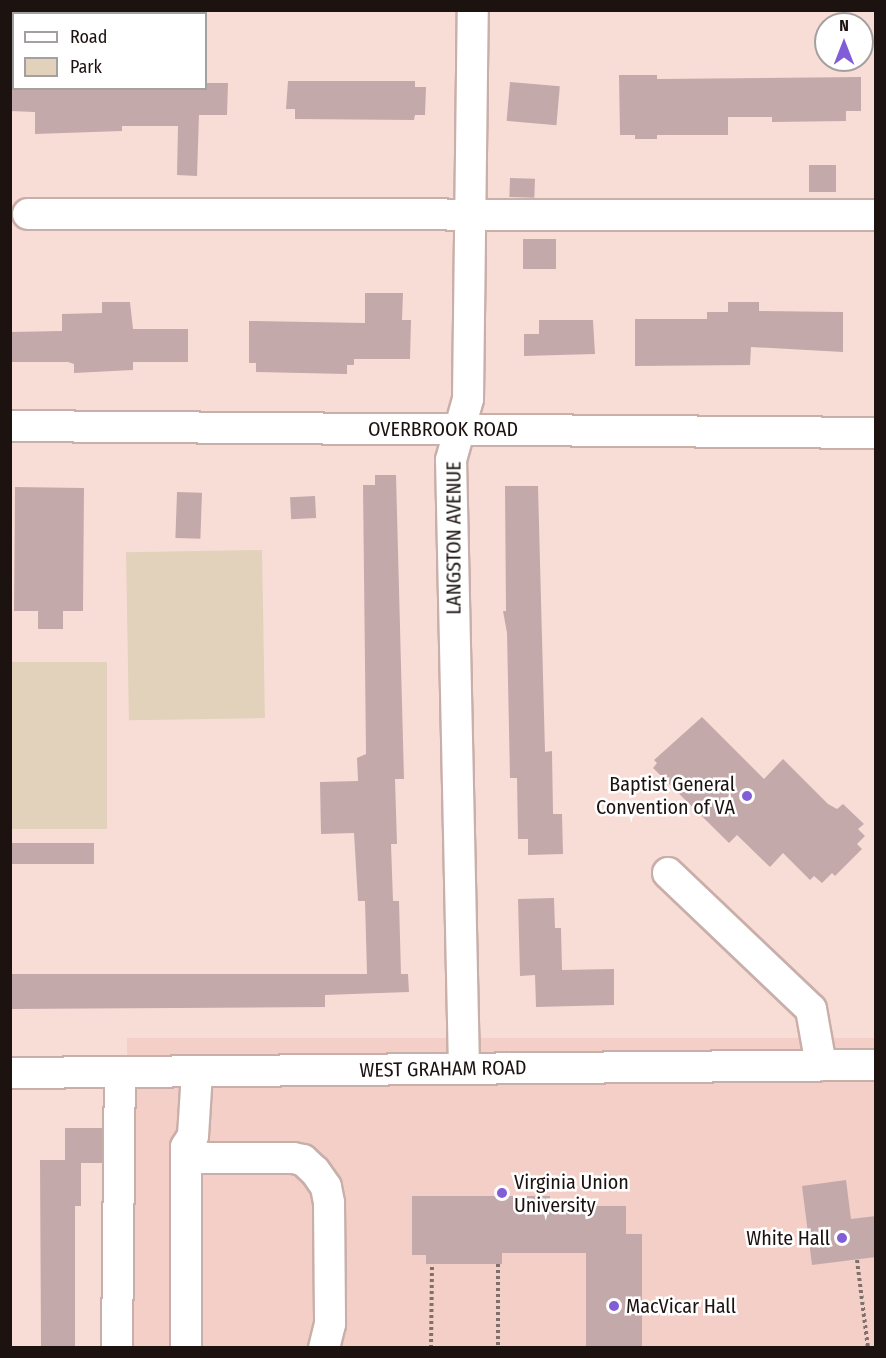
<!DOCTYPE html>
<style>
body{margin:0}
#map{position:relative;width:886px;height:1358px;overflow:hidden;background:#f8ddd6;font-family:"Fira Sans Condensed",sans-serif}
div>[style]{position:absolute}
.built>*{inset:0;background:#f3cfc7;transform-origin:0 0}
.green>*{inset:0;background:#e2d1bb;transform-origin:0 0}
.building>*{inset:0;background:#c4a9ab;transform-origin:0 0}
.path>*{height:4px;margin-top:-2px;transform-origin:0;background:repeating-linear-gradient(90deg,#816f6b 0 3px,transparent 0 6px)}
.roads{filter:drop-shadow(2px 0 #c9afa9) drop-shadow(-2px 0 #c9afa9) drop-shadow(0 2px #c9afa9) drop-shadow(0 -2px #c9afa9)}
.minor>*{height:30px;margin:-15px;padding:0 15px;transform-origin:15px;border-radius:15px;background:#fff}
.dots>*{width:16px;height:16px;translate:-50% -50%;box-sizing:border-box;border:3px solid #fff;border-radius:50%}
span{translate:-50% -50%;white-space:nowrap;text-align:center;line-height:1.15;-webkit-text-stroke:5px #fff;paint-order:stroke}
.street-label{font-size:20px;color:#1c1210}
.poi-label{font-size:20px;color:#1c1210}
.right{translate:-100% -50%;text-align:right}
.left{translate:0 -50%;text-align:left}
.frame{position:absolute;inset:0;border:12px solid #1c1210;pointer-events:none}
.legend{position:absolute;left:12px;top:12px;width:195px;height:78px;box-sizing:border-box;background:#fff;border:2px solid #a4a09f;margin:0;padding:8px 10px;list-style:none;font-size:18px;color:#1c1210}
.legend li{display:flex;align-items:center;gap:12px;height:30px}
.legend b{width:30px;border:2px solid #a4a09f}
.north{position:absolute;left:814px;top:12px;width:60px;height:60px;box-sizing:border-box;background:#fff;border:2px solid #a4a09f;border-radius:50%;rotate:0deg;font-size:16px;font-weight:700;line-height:24px;text-align:center;color:#1c1210}
.north::after{content:'';display:block;margin:auto;width:21px;height:27px;background:#825dd8;clip-path:polygon(50% 0,100% 100%,50% 72%,0 100%)}
</style>
<div id="map">
<div class="built">
<i style="left:127px;top:1038px;width:748px;height:309px"></i>
</div>
<div class="green">
<i style="left:262px;top:550px;width:168px;height:136px;rotate:89deg"></i>
<i style="left:11px;top:662px;width:96px;height:167px"></i>
</div>
<div class="building">
<i style="clip-path:polygon(619px 75px,657px 75px,657px 79px,861px 77px,861px 111px,846px 111px,846px 121px,772px 122px,772px 117px,728px 117px,728px 135px,657px 135px,657px 139px,635px 139px,635px 135px,620px 135px)"></i>
<i style="clip-path:polygon(288px 81px,415px 81px,415px 87px,426px 87px,425px 115px,415px 115px,414px 120px,295px 119px,295px 109px,286px 109px)"></i>
<i style="left:510px;top:82px;width:50px;height:39px;rotate:5deg"></i>
<i style="clip-path:polygon(206px 83px,228px 83px,227px 115px,199px 115px,197px 176px,177px 175px,178px 126px,122px 126px,122px 131px,35px 134px,35px 112px,10px 111px,10px 88px,206px 88px)"></i>
<i style="left:809px;top:165px;width:27px;height:27px"></i>
<i style="left:510px;top:178px;width:25px;height:19px;rotate:2deg"></i>
<i style="left:523px;top:239px;width:33px;height:30px"></i>
<i style="clip-path:polygon(365px 293px,403px 293px,402px 320px,411px 320px,410px 359px,354px 359px,354px 365px,347px 365px,347px 374px,256px 372px,256px 363px,249px 363px,249px 321px,365px 323px)"></i>
<i style="clip-path:polygon(102px 302px,130px 302px,133px 329px,188px 329px,188px 362px,133px 362px,133px 370px,74px 373px,74px 364px,68px 362px,10px 362px,10px 332px,62px 331px,62px 314px,102px 313px)"></i>
<i style="clip-path:polygon(728px 302px,759px 302px,759px 311px,843px 312px,843px 352px,751px 347px,750px 365px,635px 366px,635px 319px,707px 319px,707px 312px,728px 312px)"></i>
<i style="clip-path:polygon(539px 320px,593px 320px,595px 354px,524px 356px,524px 334px,539px 334px)"></i>
<i style="clip-path:polygon(375px 475px,396px 475px,404px 779px,395px 779px,397px 844px,391px 844px,393px 901px,399px 901px,401px 974px,408px 974px,409px 992px,325px 995px,325px 1007px,10px 1009px,10px 974px,367px 974px,365px 901px,358px 901px,354px 833px,321px 834px,320px 782px,358px 781px,357px 758px,366px 754px,363px 485px,375px 485px)"></i>
<i style="clip-path:polygon(505px 486px,538px 486px,545px 752px,552px 751px,553px 814px,562px 814px,563px 854px,528px 855px,528px 839px,518px 839px,517px 778px,510px 778px,507px 633px,503px 611px,506px 611px)"></i>
<i style="clip-path:polygon(15px 487px,84px 488px,83px 611px,63px 611px,63px 629px,38px 629px,38px 611px,14px 611px)"></i>
<i style="left:177px;top:492px;width:25px;height:46px;rotate:2deg"></i>
<i style="left:315px;top:496px;width:22px;height:25px;rotate:87deg"></i>
<i style="clip-path:polygon(702px 717px,764px 779px,783px 759px,828px 804px,837px 809px,843px 804px,864px 824px,858px 829px,865px 836px,857px 844px,862px 849px,835px 876px,832px 873px,822px 883px,814px 876px,810px 880px,783px 853px,770px 867px,737px 835px,729px 843px,653px 768px,657px 763px,654px 760px)"></i>
<i style="left:10px;top:843px;width:84px;height:21px"></i>
<i style="clip-path:polygon(554px 898px,555px 928px,561px 928px,562px 970px,614px 969px,614px 1005px,536px 1007px,535px 975px,520px 976px,518px 899px)"></i>
<i style="clip-path:polygon(65px 1128px,102px 1128px,102px 1163px,81px 1163px,81px 1206px,75px 1206px,75px 1347px,41px 1347px,40px 1160px,65px 1160px)"></i>
<i style="clip-path:polygon(846px 1180px,851px 1219px,876px 1216px,876px 1257px,812px 1265px,802px 1186px)"></i>
<i style="clip-path:polygon(412px 1196px,550px 1196px,550px 1206px,626px 1206px,626px 1234px,642px 1234px,642px 1347px,586px 1347px,586px 1253px,502px 1253px,502px 1264px,426px 1264px,426px 1255px,412px 1255px)"></i>
</div>
<div class="path">
<i style="left:857px;top:1260px;width:89px;rotate:82.9deg"></i>
<i style="left:498px;top:1264px;width:84px;rotate:90deg"></i>
<i style="left:431px;top:1348px;width:84px;rotate:-89.3deg"></i>
</div>
<div class="roads">
<div class="minor">
<i style="left:28px;top:214px;width:848px;rotate:0.07deg"></i>
<i style="left:10px;top:426px;width:866px;rotate:0.46deg"></i>
<i style="left:668px;top:873px;width:197px;rotate:43.6deg"></i>
<i style="left:811px;top:1009px;width:57px;rotate:79.9deg"></i>
<i style="left:464px;top:1068px;width:608px;rotate:-91.22deg"></i>
<i style="left:451px;top:460px;width:63px;rotate:-74.4deg"></i>
<i style="left:468px;top:399px;width:389px;rotate:-89.3deg"></i>
<i style="left:10px;top:1073px;width:866px;rotate:-0.53deg"></i>
<i style="left:186px;top:1158px;width:107px"></i>
<i style="left:293px;top:1158px;width:10px;rotate:11deg"></i>
<i style="left:303px;top:1160px;width:16px;rotate:43deg"></i>
<i style="left:315px;top:1171px;width:19px;rotate:55deg"></i>
<i style="left:326px;top:1187px;width:16px;rotate:79deg"></i>
<i style="left:329px;top:1203px;width:121px;rotate:89.5deg"></i>
<i style="left:330px;top:1324px;width:25px;rotate:104deg"></i>
<i style="left:117px;top:1348px;width:276px;rotate:-89.4deg"></i>
<i style="left:186px;top:1348px;width:201px;rotate:-90deg"></i>
<i style="left:186px;top:1147px;width:13px;rotate:-58deg"></i>
<i style="left:193px;top:1136px;width:64px;rotate:-86.4deg"></i>
</div>
</div>
<div class="dots">
<i style="left:747px;top:796px;background:#825dd8"></i>
<i style="left:502px;top:1193px;background:#825dd8"></i>
<i style="left:842px;top:1238px;background:#825dd8"></i>
<i style="left:614px;top:1306px;background:#825dd8"></i>
</div>
<div class="street-label">
<span style="left:443px;top:429px">OVERBROOK ROAD</span>
<span style="left:454px;top:538px;rotate:-90deg">LANGSTON AVENUE</span>
<span style="left:443px;top:1069px;rotate:-1deg">WEST GRAHAM ROAD</span>
</div>
<div class="poi-label">
<span class="right" style="left:735px;top:796px">Baptist General<br>Convention of VA</span>
<span class="left" style="left:514px;top:1194px">Virginia Union<br>University</span>
<span class="right" style="left:830px;top:1238px">White Hall</span>
<span class="left" style="left:626px;top:1306px">MacVicar Hall</span>
</div>
<div class="frame"></div>
<ul class="legend">
<li><b style="height:8px;background:#fff"></b>Road</li>
<li><b style="height:16px;background:#e2d1bb"></b>Park</li>
</ul>
<div class="north">N</div>
</div>
